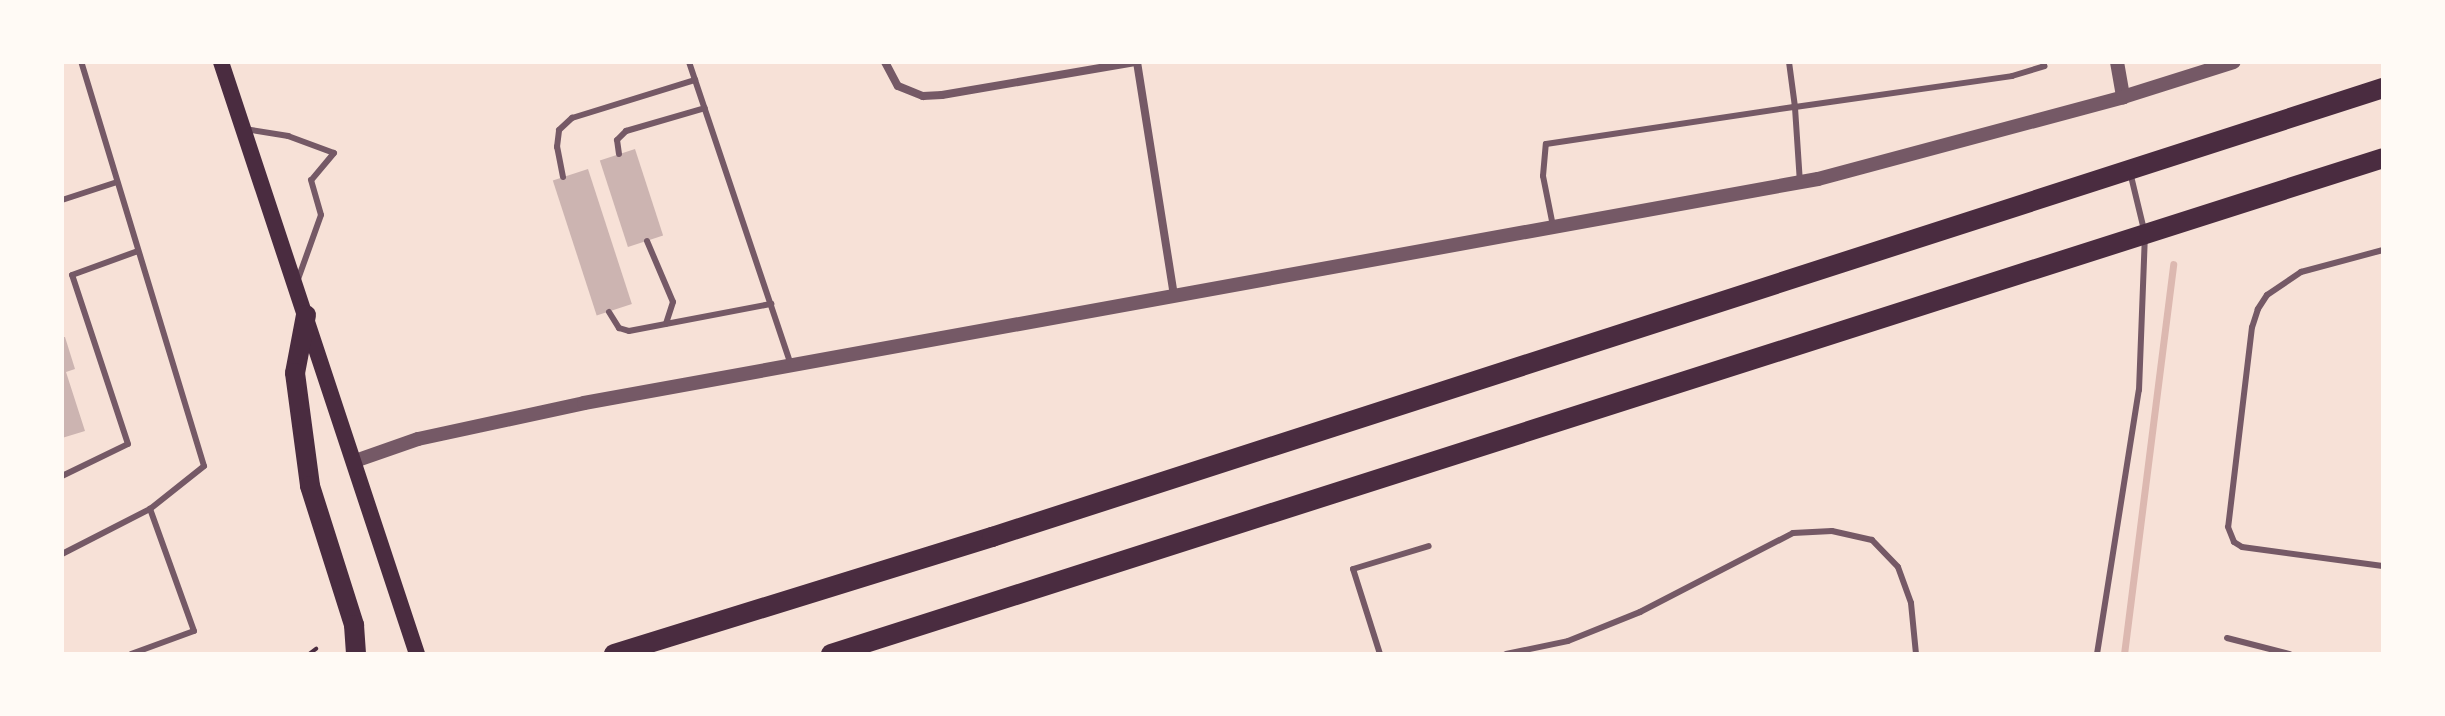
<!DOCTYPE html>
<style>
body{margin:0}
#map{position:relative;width:2445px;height:716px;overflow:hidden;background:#f7e1d7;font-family:"Source Sans 3",sans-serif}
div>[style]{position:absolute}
.stream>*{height:7px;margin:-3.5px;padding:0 3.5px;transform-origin:3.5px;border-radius:3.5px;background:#dcb8b0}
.building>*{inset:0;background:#ccb4b1;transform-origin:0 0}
.path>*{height:4px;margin:-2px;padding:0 2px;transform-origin:2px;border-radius:2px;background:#4a2c40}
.service>*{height:6px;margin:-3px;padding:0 3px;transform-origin:3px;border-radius:3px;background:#755966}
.minor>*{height:8px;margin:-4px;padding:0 4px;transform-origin:4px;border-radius:4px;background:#755966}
.tertiary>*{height:14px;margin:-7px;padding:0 7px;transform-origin:7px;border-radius:7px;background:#755966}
.secondary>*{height:16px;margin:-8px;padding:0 8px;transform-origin:8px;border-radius:8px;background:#4a2c40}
.trunk>*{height:20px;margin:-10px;padding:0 10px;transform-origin:10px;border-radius:10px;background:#4a2c40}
span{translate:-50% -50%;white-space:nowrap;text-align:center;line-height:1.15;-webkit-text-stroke:7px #fffaf5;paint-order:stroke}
.frame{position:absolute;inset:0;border:64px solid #fffaf5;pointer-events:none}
</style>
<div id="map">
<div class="stream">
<i style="left:2124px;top:654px;width:393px;rotate:-82.8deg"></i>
</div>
<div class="building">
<i style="left:635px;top:149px;width:91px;height:37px;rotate:72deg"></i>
<i style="left:588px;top:169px;width:142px;height:37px;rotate:72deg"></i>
<i style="clip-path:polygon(62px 337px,65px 337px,75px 369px,66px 372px,85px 431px,62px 438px)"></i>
</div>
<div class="path">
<i style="left:309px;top:654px;width:9px;rotate:-36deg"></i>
</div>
<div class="service">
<i style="left:689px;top:62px;width:320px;rotate:71.4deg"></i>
<i style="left:245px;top:129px;width:44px;rotate:9.2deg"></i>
<i style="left:288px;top:136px;width:49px;rotate:20.3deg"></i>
<i style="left:334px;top:153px;width:35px;rotate:130deg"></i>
<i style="left:311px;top:180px;width:36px;rotate:74deg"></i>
<i style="left:321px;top:215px;width:71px;rotate:109.7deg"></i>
<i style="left:619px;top:154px;width:14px;rotate:-98deg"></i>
<i style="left:617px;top:140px;width:13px;rotate:-45deg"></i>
<i style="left:626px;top:131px;width:82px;rotate:-16.2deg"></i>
<i style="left:563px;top:177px;width:31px;rotate:-101deg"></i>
<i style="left:557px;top:147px;width:17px;rotate:-83deg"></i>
<i style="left:559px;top:130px;width:18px;rotate:-43deg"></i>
<i style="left:572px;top:118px;width:129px;rotate:-17.2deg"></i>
<i style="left:1800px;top:183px;width:76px;rotate:-93.8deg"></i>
<i style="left:1795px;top:107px;width:219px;rotate:-8.1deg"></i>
<i style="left:2012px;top:76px;width:34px;rotate:-17deg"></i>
<i style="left:2044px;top:66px;width:4px;rotate:-104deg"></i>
<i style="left:62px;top:200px;width:58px;rotate:-18.1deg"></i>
<i style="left:1553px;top:226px;width:51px;rotate:-101.3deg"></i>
<i style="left:1543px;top:176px;width:32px;rotate:-85deg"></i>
<i style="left:1546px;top:144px;width:252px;rotate:-8.5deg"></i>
<i style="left:1795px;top:107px;width:45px;rotate:-97.6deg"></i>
<i style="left:647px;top:241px;width:66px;rotate:66.9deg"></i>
<i style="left:673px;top:302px;width:23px;rotate:108deg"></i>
<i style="left:2383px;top:250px;width:85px;rotate:165deg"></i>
<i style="left:2301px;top:272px;width:41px;rotate:145.9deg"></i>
<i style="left:2267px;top:295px;width:17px;rotate:123deg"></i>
<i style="left:2258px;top:309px;width:19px;rotate:108deg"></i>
<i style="left:2252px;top:327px;width:201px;rotate:96.8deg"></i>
<i style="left:2228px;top:527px;width:16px;rotate:68deg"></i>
<i style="left:2234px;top:542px;width:9px;rotate:32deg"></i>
<i style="left:2242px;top:547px;width:142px;rotate:7.7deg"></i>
<i style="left:609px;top:312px;width:19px;rotate:58deg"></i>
<i style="left:619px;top:328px;width:10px;rotate:17deg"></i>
<i style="left:629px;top:331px;width:145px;rotate:-10.8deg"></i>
<i style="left:62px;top:476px;width:73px;rotate:-25.9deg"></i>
<i style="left:128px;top:444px;width:178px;rotate:-108.3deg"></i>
<i style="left:72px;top:275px;width:70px;rotate:-20deg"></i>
<i style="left:62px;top:554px;width:99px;rotate:-27.1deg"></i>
<i style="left:150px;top:509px;width:69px;rotate:-38.5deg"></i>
<i style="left:204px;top:466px;width:422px;rotate:-106.9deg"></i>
<i style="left:2227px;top:638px;width:65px;rotate:14.3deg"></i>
<i style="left:131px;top:654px;width:67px;rotate:-20.1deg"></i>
<i style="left:194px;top:631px;width:130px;rotate:-109.8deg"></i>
<i style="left:1380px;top:654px;width:89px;rotate:-107.6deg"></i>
<i style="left:1353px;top:569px;width:79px;rotate:-16.8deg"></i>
<i style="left:1506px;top:654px;width:63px;rotate:-11.8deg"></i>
<i style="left:1568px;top:641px;width:78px;rotate:-21.9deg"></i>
<i style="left:1640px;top:612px;width:172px;rotate:-27.3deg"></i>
<i style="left:1793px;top:533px;width:39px;rotate:-3deg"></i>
<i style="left:1832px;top:531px;width:41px;rotate:12.7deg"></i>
<i style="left:1872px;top:540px;width:37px;rotate:46deg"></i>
<i style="left:1898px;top:567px;width:38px;rotate:70deg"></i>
<i style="left:1911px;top:603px;width:51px;rotate:84.4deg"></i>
<i style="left:2097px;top:654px;width:267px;rotate:-81deg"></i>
<i style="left:2139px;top:390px;width:156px;rotate:-87.8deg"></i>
<i style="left:2145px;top:234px;width:64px;rotate:-103.6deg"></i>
</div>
<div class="minor">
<i style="left:885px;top:62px;width:27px;rotate:62deg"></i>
<i style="left:898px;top:86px;width:27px;rotate:22deg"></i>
<i style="left:923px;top:96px;width:19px;rotate:-3deg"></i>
<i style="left:942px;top:95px;width:196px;rotate:-9.7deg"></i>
<i style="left:1137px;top:62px;width:236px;rotate:81deg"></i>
</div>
<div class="tertiary">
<i style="left:2117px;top:62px;width:36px;rotate:80deg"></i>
<i style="left:355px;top:461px;width:67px;rotate:-19.2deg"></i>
<i style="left:418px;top:439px;width:170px;rotate:-12.2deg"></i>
<i style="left:584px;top:403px;width:1254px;rotate:-10.29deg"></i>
<i style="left:1818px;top:179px;width:316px;rotate:-15deg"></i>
<i style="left:2123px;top:97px;width:116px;rotate:-17.5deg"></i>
</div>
<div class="secondary">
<i style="left:221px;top:62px;width:624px;rotate:71.68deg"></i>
</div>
<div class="trunk">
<i style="left:306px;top:315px;width:59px;rotate:100.7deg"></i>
<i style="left:295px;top:373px;width:114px;rotate:82.4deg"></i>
<i style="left:310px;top:486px;width:146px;rotate:72.4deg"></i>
<i style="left:354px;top:625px;width:29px;rotate:86deg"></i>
<i style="left:614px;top:654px;width:396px;rotate:-17.2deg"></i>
<i style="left:992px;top:537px;width:1462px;rotate:-17.89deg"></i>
<i style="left:831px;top:654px;width:1629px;rotate:-17.72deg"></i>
</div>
<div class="frame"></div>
</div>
